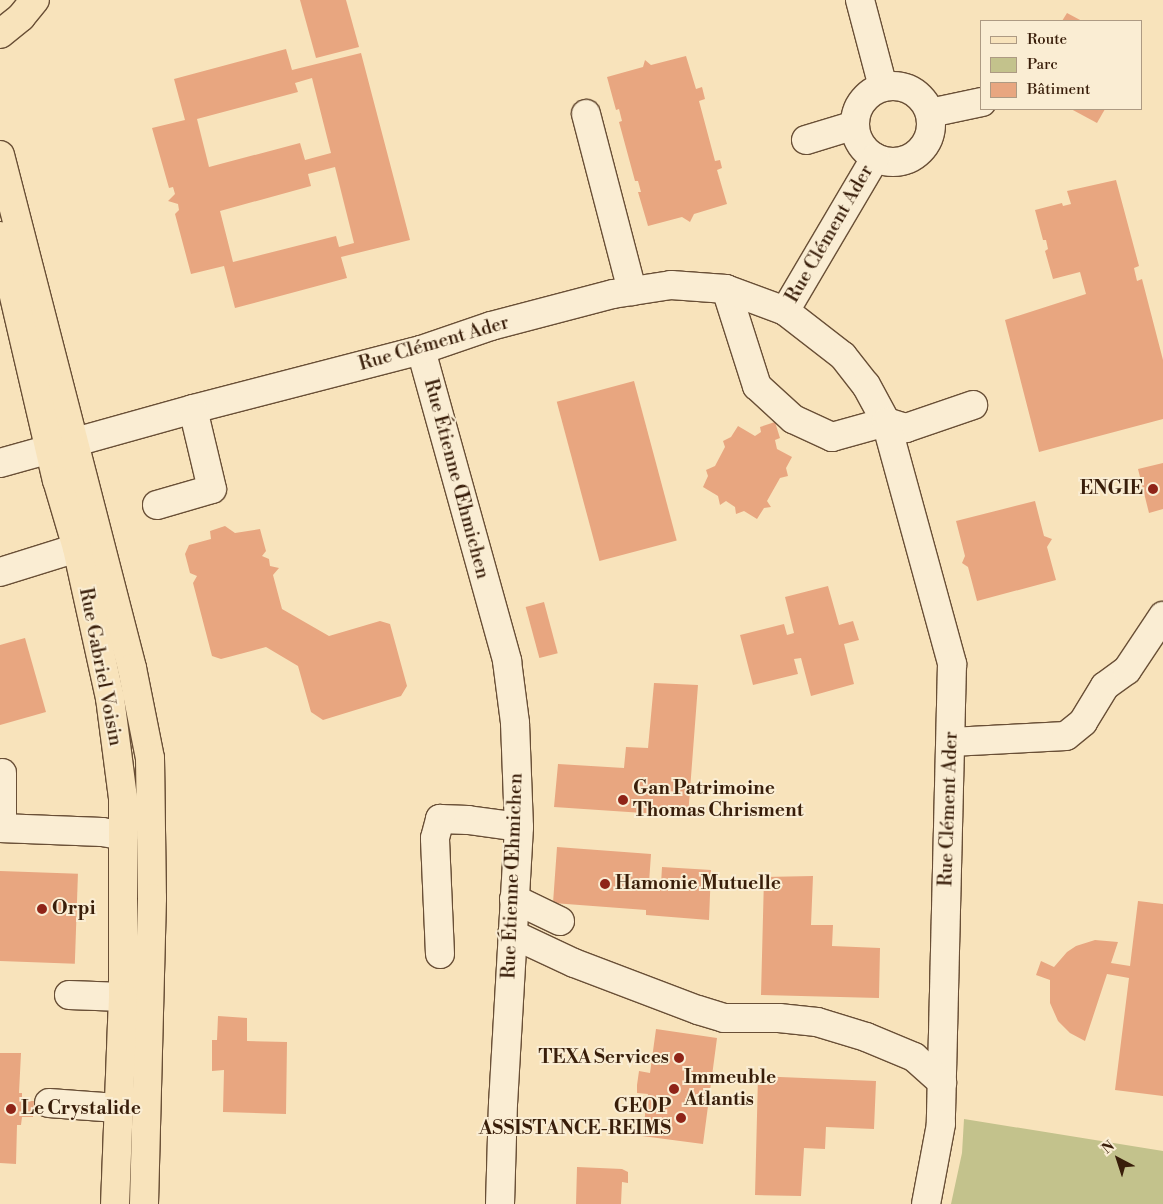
<!DOCTYPE html>
<meta charset="utf-8">
<style>
body{margin:0}
#map{position:relative;width:1163px;height:1204px;overflow:hidden;background:#f8e3bb;font-family:"Libre Bodoni",serif}
div>[style]{position:absolute}
.green>*{inset:0;background:#c3c28c}
.building>*{inset:0;background:#e8a680;transform-origin:0 0}
.roads{filter:drop-shadow(1px 0 #694f36) drop-shadow(-1px 0 #694f36) drop-shadow(0 1px #694f36) drop-shadow(0 -1px #694f36)}
.minor>*{height:28px;margin:-14px;padding:0 14px;transform-origin:14px;border-radius:14px;background:#faedd3}
.minor>.ring{margin:-14px;padding:0;box-sizing:content-box;background:none;border:28px solid #faedd3;border-radius:50%}
.major>*{height:28px;margin:-14px;padding:0 14px;transform-origin:14px;border-radius:14px;background:#f8e3bb}
.dots>*{width:14px;height:14px;translate:-50% -50%;box-sizing:border-box;border:2px solid #faedd3;border-radius:50%}
span{translate:-50% -50%;white-space:nowrap;text-align:center;line-height:1.15;-webkit-text-stroke:4px #faedd3;paint-order:stroke}
.street-label{font-size:19px;color:#391e0a}
.poi-label{font-size:19px;color:#391e0a;font-weight:700}
.right{translate:-100% -50%;text-align:right}
.left{translate:0 -50%;text-align:left}
.legend{position:absolute;left:980px;top:20px;width:162px;height:90px;box-sizing:border-box;background:#faedd3;border:1px solid #ad9a83;margin:0;padding:6px 9px;list-style:none;font-size:15px;color:#391e0a}
.legend li{display:flex;align-items:center;gap:10px;height:25px}
.legend b{width:25px;border:1px solid #ad9a83}
.north{position:absolute;left:1093px;top:1134px;width:50px;height:50px;-webkit-text-stroke:4px #faedd3;paint-order:stroke;rotate:320deg;font-size:14px;font-weight:700;line-height:20px;text-align:center;color:#391e0a}
.north::after{content:'';display:block;margin:auto;width:18px;height:22px;background:#391e0a;clip-path:polygon(50% 0,100% 100%,50% 72%,0 100%)}
</style>
<div id="map">
<div class="green">
<i style="clip-path:polygon(964px 1119px,1163px 1151px,1163px 1204px,951px 1204px,962px 1153px)"></i>
</div>
<div class="building">
<i style="clip-path:polygon(300px 0,346px 0,359px 47px,316px 58px)"></i>
<i style="clip-path:polygon(1067px 13px,1082px 21px,1062px 21px)"></i>
<i style="clip-path:polygon(evenodd,286px 49px,292px 70px,361px 53px,410px 240px,341px 257px,347px 278px,235px 308px,224px 266px,191px 274px,175px 214px,179px 210px,178px 204px,168px 201px,175px 194px,173px 187px,169px 188px,152px 128px,185px 120px,174px 79px,286px 49px,312px 78px,331px 153px,305px 160px,300px 143px,209px 167px,197px 119px,298px 92px,295px 83px,312px 78px,286px 49px,335px 167px,354px 243px,339px 247px,336px 236px,233px 262px,220px 211px,311px 186px,308px 174px,335px 167px)"></i>
<i style="clip-path:polygon(686px 56px,696px 89px,702px 87px,705px 99px,699px 101px,715px 161px,720px 160px,722px 168px,717px 170px,727px 204px,694px 214px,690px 222px,682px 217px,648px 226px,638px 192px,641px 192px,638px 181px,635px 181px,619px 122px,622px 121px,619px 109px,616px 110px,607px 77px,643px 67px,645px 60px,651px 65px)"></i>
<i style="clip-path:polygon(1071px 109px,1105px 109px,1097px 123px)"></i>
<i style="clip-path:polygon(1116px 180px,1139px 266px,1134px 268px,1137px 281px,1142px 279px,1163px 360px,1163px 419px,1039px 452px,1005px 320px,1086px 294px,1080px 272px,1053px 279px,1045px 251px,1048px 249px,1046px 240px,1043px 240px,1035px 210px,1062px 203px,1063px 206px,1071px 204px,1067px 191px)"></i>
<i style="left:634px;top:381px;width:165px;height:80px;rotate:75deg"></i>
<i style="clip-path:polygon(775px 422px,780px 438px,775px 440px,777px 449px,792px 457px,786px 468px,788px 476px,780px 478px,767px 501px,771px 507px,764px 508px,757px 519px,744px 511px,736px 514px,735px 507px,726px 501px,720px 505px,718px 496px,703px 487px,708px 476px,706px 470px,715px 466px,725px 447px,723px 441px,731px 437px,738px 426px,755px 436px,761px 432px,760px 427px)"></i>
<i style="clip-path:polygon(1163px 463px,1163px 509px,1149px 513px,1138px 469px)"></i>
<i style="clip-path:polygon(1035px 501px,1044px 536px,1052px 539px,1047px 547px,1056px 580px,977px 601px,968px 567px,962px 563px,965px 556px,956px 521px)"></i>
<i style="clip-path:polygon(225px 526px,235px 533px,260px 529px,266px 551px,262px 556px,269px 559px,270px 566px,279px 568px,273px 575px,282px 609px,329px 636px,380px 621px,390px 624px,407px 686px,401px 696px,323px 720px,311px 712px,298px 666px,266px 647px,221px 659px,212px 656px,193px 583px,197px 576px,190px 573px,185px 554px,189px 545px,211px 539px,210px 531px)"></i>
<i style="clip-path:polygon(828px 586px,839px 625px,853px 621px,859px 640px,844px 644px,854px 684px,811px 696px,801px 658px,794px 659px,798px 674px,753px 685px,740px 635px,784px 624px,787px 635px,794px 633px,785px 597px)"></i>
<i style="left:544px;top:602px;width:53px;height:19px;rotate:75deg"></i>
<i style="clip-path:polygon(25px 638px,46px 712px,0 725px,0 645px)"></i>
<i style="clip-path:polygon(654px 683px,698px 685px,688px 816px,554px 807px,558px 764px,624px 768px,626px 747px,648px 748px)"></i>
<i style="clip-path:polygon(557px 847px,651px 854px,649px 883px,661px 884px,662px 867px,711px 870px,709px 920px,646px 915px,646px 910px,553px 903px)"></i>
<i style="left:0;top:871px;width:78px;height:90px;rotate:2deg"></i>
<i style="clip-path:polygon(813px 876px,811px 925px,833px 925px,832px 946px,880px 948px,879px 998px,761px 995px,764px 877px)"></i>
<i style="clip-path:polygon(1138px 901px,1163px 904px,1163px 1096px,1115px 1090px,1129px 978px,1107px 974px,1085px 1041px,1070px 1033px,1058px 1021px,1050px 1003px,1050px 980px,1036px 975px,1041px 961px,1054px 967px,1067px 952px,1076px 946px,1095px 940px,1118px 942px,1111px 963px,1130px 966px)"></i>
<i style="clip-path:polygon(218px 1016px,247px 1018px,247px 1041px,287px 1042px,286px 1114px,223px 1112px,224px 1070px,212px 1071px,212px 1040px,217px 1040px)"></i>
<i style="clip-path:polygon(656px 1029px,717px 1038px,703px 1144px,642px 1136px,648px 1094px,637px 1093px,637px 1085px,639px 1071px,650px 1073px)"></i>
<i style="clip-path:polygon(0 1053px,21px 1053px,19px 1093px,22px 1093px,22px 1101px,34px 1101px,33px 1117px,22px 1117px,21px 1125px,17px 1125px,16px 1164px,0 1163px)"></i>
<i style="clip-path:polygon(758px 1076px,876px 1081px,874px 1129px,826px 1127px,825px 1149px,804px 1148px,801px 1196px,755px 1195px)"></i>
<i style="clip-path:polygon(577px 1167px,622px 1169px,628px 1172px,628px 1183px,622px 1182px,621px 1204px,576px 1204px)"></i>
</div>
<div class="roads">
<div class="minor">
<i style="left:860px;top:0;width:90px;rotate:75.2deg"></i>
<i class="ring" style="left:855px;top:86px;width:48px;height:48px"></i>
<i style="left:930px;top:113px;width:53px;rotate:-11.9deg"></i>
<i style="left:586px;top:114px;width:183px;rotate:75.4deg"></i>
<i style="left:806px;top:140px;width:51px;rotate:-17deg"></i>
<i style="left:726px;top:289px;width:102px;rotate:72.3deg"></i>
<i style="left:757px;top:386px;width:49px;rotate:42.5deg"></i>
<i style="left:793px;top:419px;width:43px;rotate:24.8deg"></i>
<i style="left:832px;top:437px;width:56px;rotate:-15.5deg"></i>
<i style="left:886px;top:422px;width:21px;rotate:17deg"></i>
<i style="left:906px;top:428px;width:71px;rotate:-18.9deg"></i>
<i style="left:785px;top:311px;width:178px;rotate:-59.5deg"></i>
<i style="left:421px;top:350px;width:323px;rotate:74.5deg"></i>
<i style="left:507px;top:661px;width:63px;rotate:82.6deg"></i>
<i style="left:515px;top:723px;width:104px;rotate:87.8deg"></i>
<i style="left:519px;top:827px;width:276px;rotate:93.3deg"></i>
<i style="left:503px;top:1103px;width:101px;rotate:91.7deg"></i>
<i style="left:0;top:463px;width:200px;rotate:-15.6deg"></i>
<i style="left:193px;top:409px;width:236px;rotate:-14.5deg"></i>
<i style="left:421px;top:350px;width:74px;rotate:-18.9deg"></i>
<i style="left:491px;top:326px;width:126px;rotate:-14.7deg"></i>
<i style="left:613px;top:294px;width:59px;rotate:-8.8deg"></i>
<i style="left:671px;top:285px;width:55px;rotate:4.2deg"></i>
<i style="left:726px;top:289px;width:63px;rotate:20.4deg"></i>
<i style="left:785px;top:311px;width:73px;rotate:37.8deg"></i>
<i style="left:843px;top:356px;width:37px;rotate:52deg"></i>
<i style="left:866px;top:385px;width:42px;rotate:61.6deg"></i>
<i style="left:886px;top:422px;width:251px;rotate:74.7deg"></i>
<i style="left:952px;top:664px;width:460px;rotate:91.4deg"></i>
<i style="left:941px;top:1124px;width:81px;rotate:100.6deg"></i>
<i style="left:157px;top:505px;width:57px;rotate:-16.2deg"></i>
<i style="left:212px;top:489px;width:82px;rotate:-103.4deg"></i>
<i style="left:0;top:572px;width:81px;rotate:-17.3deg"></i>
<i style="left:951px;top:742px;width:115px;rotate:-3deg"></i>
<i style="left:1066px;top:736px;width:22px;rotate:-39deg"></i>
<i style="left:1083px;top:722px;width:42px;rotate:-58.6deg"></i>
<i style="left:1105px;top:686px;width:27px;rotate:-36deg"></i>
<i style="left:1127px;top:670px;width:65px;rotate:-56.3deg"></i>
<i style="left:2px;top:773px;width:55px;rotate:90deg"></i>
<i style="left:0;top:828px;width:102px;rotate:2.2deg"></i>
<i style="left:102px;top:832px;width:22px;rotate:10deg"></i>
<i style="left:514px;top:899px;width:51px;rotate:25.6deg"></i>
<i style="left:512px;top:934px;width:68px;rotate:25.1deg"></i>
<i style="left:574px;top:963px;width:133px;rotate:20.8deg"></i>
<i style="left:698px;top:1010px;width:27px;rotate:17deg"></i>
<i style="left:724px;top:1018px;width:55px"></i>
<i style="left:779px;top:1018px;width:38px;rotate:6deg"></i>
<i style="left:817px;top:1022px;width:51px;rotate:17deg"></i>
<i style="left:866px;top:1037px;width:52px;rotate:22.6deg"></i>
<i style="left:914px;top:1057px;width:38px;rotate:42deg"></i>
<i style="left:440px;top:954px;width:116px;rotate:-92.5deg"></i>
<i style="left:435px;top:838px;width:20px;rotate:-75deg"></i>
<i style="left:440px;top:819px;width:28px;rotate:2deg"></i>
<i style="left:468px;top:820px;width:51px;rotate:7.8deg"></i>
<i style="left:69px;top:995px;width:54px;rotate:2.1deg"></i>
<i style="left:49px;top:1103px;width:68px;rotate:4.2deg"></i>
</div>
<div class="major">
<i style="left:0;top:34px;width:27px;rotate:-39deg"></i>
<i style="left:21px;top:17px;width:22px;rotate:-51deg"></i>
<i style="left:0;top:155px;width:530px;rotate:75.57deg"></i>
<i style="left:132px;top:668px;width:92px;rotate:78.7deg"></i>
<i style="left:150px;top:758px;width:140px;rotate:89.2deg"></i>
<i style="left:152px;top:898px;width:306px;rotate:91.5deg"></i>
<i style="left:0;top:236px;width:251px;rotate:76.9deg"></i>
<i style="left:57px;top:480px;width:71px;rotate:73.6deg"></i>
<i style="left:77px;top:548px;width:154px;rotate:77.6deg"></i>
<i style="left:110px;top:698px;width:101px;rotate:82.6deg"></i>
<i style="left:123px;top:798px;width:199px;rotate:90deg"></i>
<i style="left:123px;top:997px;width:207px;rotate:92.2deg"></i>
</div>
</div>
<div class="dots">
<i style="left:1153px;top:489px;background:#8f2418"></i>
<i style="left:623px;top:800px;background:#8f2418"></i>
<i style="left:605px;top:884px;background:#8f2418"></i>
<i style="left:42px;top:909px;background:#8f2418"></i>
<i style="left:679px;top:1058px;background:#8f2418"></i>
<i style="left:674px;top:1089px;background:#8f2418"></i>
<i style="left:11px;top:1109px;background:#8f2418"></i>
<i style="left:681px;top:1118px;background:#8f2418"></i>
</div>
<div class="street-label">
<span style="left:830px;top:234px;rotate:-60deg">Rue Clément Ader</span>
<span style="left:434px;top:344px;rotate:-16deg">Rue Clément Ader</span>
<span style="left:456px;top:479px;rotate:75deg">Rue Étienne Œhmichen</span>
<span style="left:100px;top:667px;rotate:79deg">Rue Gabriel Voisin</span>
<span style="left:949px;top:809px;rotate:-88deg">Rue Clément Ader</span>
<span style="left:513px;top:876px;rotate:-88deg">Rue Étienne Œhmichen</span>
</div>
<div class="poi-label">
<span class="right" style="left:1143px;top:489px">ENGIE</span>
<span class="left" style="left:633px;top:800px">Gan Patrimoine<br>Thomas Chrisment</span>
<span class="left" style="left:615px;top:884px">Hamonie Mutuelle</span>
<span class="left" style="left:52px;top:909px">Orpi</span>
<span class="right" style="left:669px;top:1058px">TEXA Services</span>
<span class="left" style="left:684px;top:1089px">Immeuble<br>Atlantis</span>
<span class="right" style="left:671px;top:1118px">GEOP<br>ASSISTANCE-REIMS</span>
<span class="left" style="left:21px;top:1109px">Le Crystalide</span>
</div>
<ul class="legend">
<li><b style="height:6px;background:#f8e3bb"></b>Route</li>
<li><b style="height:14px;background:#c3c28c"></b>Parc</li>
<li><b style="height:14px;background:#e8a680"></b>Bâtiment</li>
</ul>
<div class="north">N</div>
</div>
